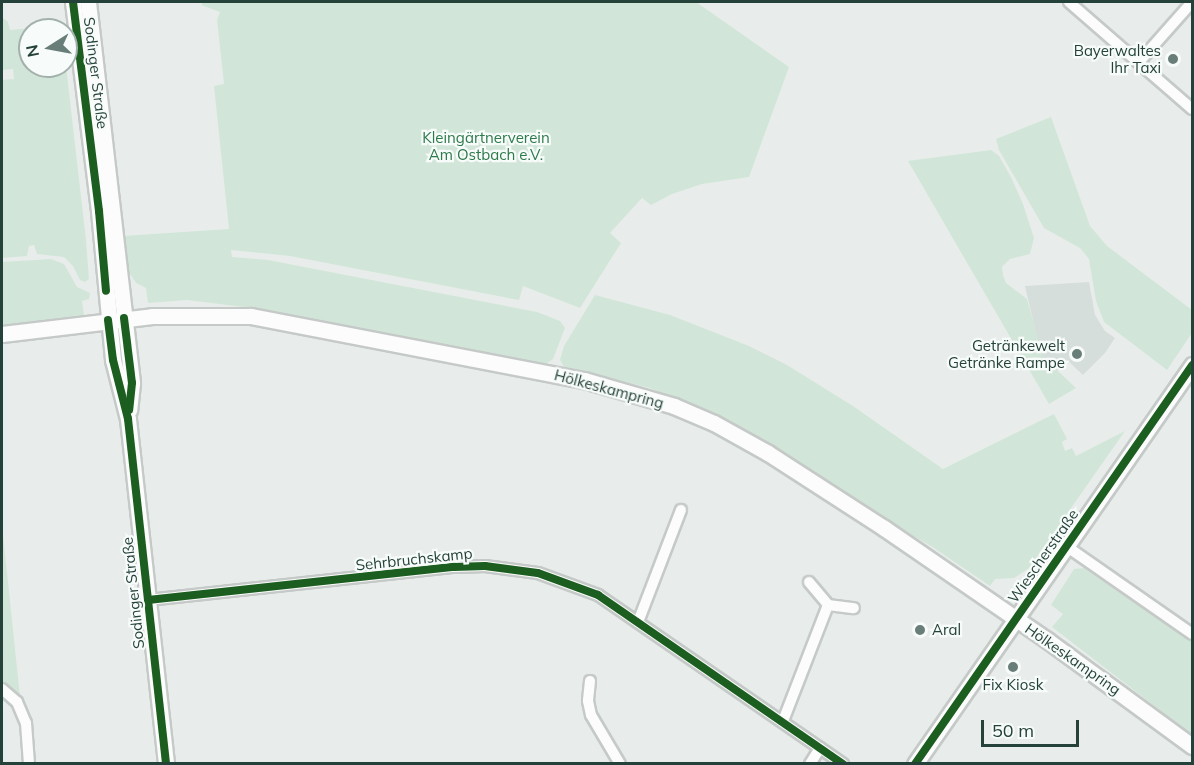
<!DOCTYPE html>
<meta charset="utf-8">
<style>
body{margin:0}
#map{position:relative;width:1194px;height:765px;overflow:hidden;background:#e8edeb;font-family:Mulish,sans-serif}
div>[style]{position:absolute}
.built>*{inset:0;background:#d6dedb}
.green>*{inset:0;background:#d1e6d8}
.roads{filter:drop-shadow(2px 0 #c5cac8) drop-shadow(-2px 0 #c5cac8) drop-shadow(0 2px #c5cac8) drop-shadow(0 -2px #c5cac8)}
.street>*{height:10px;margin:-5px;padding:0 5px;transform-origin:5px;border-radius:5px;background:#fcfcfc}
.secondary>*{height:15px;margin:-7.5px;padding:0 7.5px;transform-origin:7.5px;border-radius:7.5px;background:#fcfcfc}
.cycleway>*{height:8px;margin:-4px;padding:0 4px;transform-origin:4px;border-radius:4px;background:#1b5e20}
.dots>*{width:16px;height:16px;translate:-50% -50%;box-sizing:border-box;border:3px solid #f7fbf9;border-radius:50%}
span{translate:-50% -50%;white-space:nowrap;text-align:center;line-height:1.15;-webkit-text-stroke:4.5px #f7fbf9;paint-order:stroke}
.poi-label{font-size:15px;color:#24423a}
.right{translate:-100% -50%;text-align:right}
.left{translate:0 -50%;text-align:left}
.street-label{font-size:15px;color:#24423a}
.park-label{font-size:15px;color:#2d7a4b}
.frame{position:absolute;inset:0;border:3px solid #24423a;pointer-events:none}
.north{position:absolute;left:18px;top:18px;width:60px;height:60px;box-sizing:border-box;background:#f7fbf9;border:2px solid #a3b1ad;border-radius:50%;rotate:259deg;font-size:16px;font-weight:700;line-height:24px;text-align:center;color:#24423a}
.north::after{content:'';display:block;margin:auto;width:21px;height:27px;background:#697e78;clip-path:polygon(50% 0,100% 100%,50% 72%,0 100%)}
.scale{position:absolute;left:981px;top:720px;width:98px;height:27px;box-sizing:border-box;border:3px solid #24423a;border-top:0;padding-left:8px;font-size:18px;line-height:21px;white-space:nowrap;color:#24423a;-webkit-text-stroke:4px #f7fbf9;paint-order:stroke}
</style>
<div id="map">
<div class="built">
<i style="clip-path:polygon(1089px 282px,1095px 315px,1105px 331px,1115px 338px,1105px 353px,1083px 375px,1068px 361px,1057px 371px,1044px 360px,1040px 351px,1025px 286px)"></i>
</div>
<div class="green">
<i style="clip-path:polygon(203px 2px,696px 2px,789px 67px,749px 177px,702px 184px,672px 194px,651px 205px,642px 198px,610px 233px,621px 243px,580px 308px,523px 286px,519px 300px,290px 256px,231px 250px,232px 257px,268px 260px,537px 312px,560px 321px,565px 328px,553px 359px,546px 364px,268px 310px,187px 300px,148px 303px,146px 288px,136px 283px,128px 271px,123px 236px,229px 229px,214px 86px,224px 84px,217px 20px,220px 12px,201px 5px)"></i>
<i style="clip-path:polygon(2px 17px,8px 22px,10px 30px,61px 25px,61px 30px,30px 30px,30px 66px,66px 66px,86px 240px,89px 279px,85px 282px,80px 280px,73px 266px,64px 257px,37px 254px,34px 245px,29px 246px,27px 256px,2px 258px,2px 80px,14px 79px,13px 69px,2px 70px)"></i>
<i style="clip-path:polygon(1051px 117px,1090px 226px,1107px 246px,1192px 310px,1192px 333px,1167px 370px,1104px 322px,1096px 301px,1089px 259px,1080px 248px,1044px 228px,999px 150px,996px 139px)"></i>
<i style="clip-path:polygon(991px 150px,999px 156px,1011px 177px,1023px 204px,1034px 238px,1030px 254px,1010px 259px,1002px 267px,1003px 275px,1006px 283px,1027px 299px,1043px 357px,1076px 388px,1049px 404px,908px 161px)"></i>
<i style="clip-path:polygon(51px 259px,64px 264px,77px 287px,90px 293px,89px 299px,82px 301px,84px 315px,2px 325px,2px 262px)"></i>
<i style="clip-path:polygon(595px 295px,670px 315px,749px 346px,787px 365px,853px 406px,943px 469px,1054px 414px,1067px 439px,1062px 442px,1065px 451px,1072px 448px,1076px 456px,1125px 431px,1029px 568px,1014px 578px,995px 579px,990px 586px,931px 546px,875px 514px,795px 459px,739px 426px,650px 388px,564px 367px,560px 360px,564px 346px)"></i>
<i style="clip-path:polygon(2px 525px,21px 706px,15px 692px,2px 684px)"></i>
<i style="clip-path:polygon(1084px 568px,1192px 642px,1192px 735px,1052px 627px,1063px 614px,1051px 605px,1074px 569px)"></i>
</div>
<div class="roads">
<div class="street">
<i style="left:1069px;top:2px;width:163px;rotate:41deg"></i>
<i style="left:1139px;top:62px;width:80px;rotate:-48.5deg"></i>
<i style="left:1066px;top:546px;width:154px;rotate:34.9deg"></i>
<i style="left:809px;top:582px;width:30px;rotate:50deg"></i>
<i style="left:148px;top:600px;width:308px;rotate:-6.2deg"></i>
<i style="left:454px;top:567px;width:31px;rotate:-2deg"></i>
<i style="left:485px;top:566px;width:53px;rotate:7.5deg"></i>
<i style="left:538px;top:573px;width:64px;rotate:20.1deg"></i>
<i style="left:598px;top:595px;width:298px;rotate:34.6deg"></i>
<i style="left:638px;top:622px;width:120px;rotate:-69deg"></i>
<i style="left:590px;top:681px;width:20px;rotate:96deg"></i>
<i style="left:588px;top:701px;width:14px;rotate:78deg"></i>
<i style="left:591px;top:715px;width:57px;rotate:59.4deg"></i>
<i style="left:2px;top:689px;width:20px;rotate:41deg"></i>
<i style="left:17px;top:702px;width:23px;rotate:67deg"></i>
<i style="left:26px;top:723px;width:41px;rotate:85.8deg"></i>
<i style="left:783px;top:721px;width:124px;rotate:-68.8deg"></i>
<i style="left:828px;top:605px;width:26px;rotate:7deg"></i>
<i style="left:810px;top:764px;width:19px;rotate:-58deg"></i>
</div>
<div class="secondary">
<i style="left:73px;top:2px;width:211px;rotate:82.9deg"></i>
<i style="left:99px;top:211px;width:150px;rotate:84.6deg"></i>
<i style="left:113px;top:360px;width:61px;rotate:75.7deg"></i>
<i style="left:128px;top:419px;width:347px;rotate:83.7deg"></i>
<i style="left:88px;top:2px;width:384px;rotate:83.4deg"></i>
<i style="left:132px;top:383px;width:27px;rotate:96deg"></i>
<i style="left:2px;top:334px;width:151px;rotate:-6.8deg"></i>
<i style="left:152px;top:316px;width:99px"></i>
<i style="left:251px;top:316px;width:339px;rotate:10.9deg"></i>
<i style="left:584px;top:380px;width:94px;rotate:16.1deg"></i>
<i style="left:674px;top:406px;width:43px;rotate:23deg"></i>
<i style="left:714px;top:423px;width:62px;rotate:29.1deg"></i>
<i style="left:768px;top:453px;width:138px;rotate:32.9deg"></i>
<i style="left:884px;top:528px;width:198px;rotate:34.5deg"></i>
<i style="left:1047px;top:640px;width:180px;rotate:36.2deg"></i>
<i style="left:915px;top:764px;width:486px;rotate:-55.2deg"></i>
</div>
</div>
<div class="cycleway">
<i style="left:73px;top:2px;width:211px;rotate:82.9deg"></i>
<i style="left:99px;top:211px;width:80px;rotate:85deg"></i>
<i style="left:124px;top:318px;width:65px;rotate:83deg"></i>
<i style="left:132px;top:383px;width:27px;rotate:96deg"></i>
<i style="left:108px;top:320px;width:40px;rotate:82.9deg"></i>
<i style="left:113px;top:360px;width:61px;rotate:75.7deg"></i>
<i style="left:128px;top:419px;width:347px;rotate:83.7deg"></i>
<i style="left:148px;top:600px;width:308px;rotate:-6.2deg"></i>
<i style="left:454px;top:567px;width:31px;rotate:-2deg"></i>
<i style="left:485px;top:566px;width:53px;rotate:7.5deg"></i>
<i style="left:538px;top:573px;width:64px;rotate:20.1deg"></i>
<i style="left:598px;top:595px;width:298px;rotate:34.6deg"></i>
<i style="left:915px;top:764px;width:486px;rotate:-55.2deg"></i>
</div>
<div class="dots">
<i style="left:1173px;top:59px;background:#697e78"></i>
<i style="left:1077px;top:354px;background:#697e78"></i>
<i style="left:920px;top:630px;background:#697e78"></i>
<i style="left:1013px;top:667px;background:#697e78"></i>
</div>
<div class="poi-label">
<span class="right" style="left:1161px;top:59px">Bayerwaltes<br>Ihr Taxi</span>
<span class="right" style="left:1065px;top:354px">Getränkewelt<br>Getränke Rampe</span>
<span class="left" style="left:932px;top:630px">Aral</span>
<span style="left:1013px;top:685px">Fix Kiosk</span>
</div>
<div class="street-label">
<span style="left:96px;top:73px;rotate:83deg">Sodinger Straße</span>
<span style="left:609px;top:389px;rotate:15deg">Hölkeskampring</span>
<span style="left:1043px;top:556px;rotate:-55deg">Wiescherstraße</span>
<span style="left:414px;top:559px;rotate:-6deg">Sehrbruchskamp</span>
<span style="left:133px;top:593px;rotate:-96deg">Sodinger Straße</span>
<span style="left:1073px;top:659px;rotate:35deg">Hölkeskampring</span>
</div>
<div class="park-label">
<span style="left:486px;top:146px">Kleingärtnerverein<br>Am Ostbach e.V.</span>
</div>
<div class="frame"></div>
<div class="north">N</div>
<div class="scale">50 m</div>
</div>
